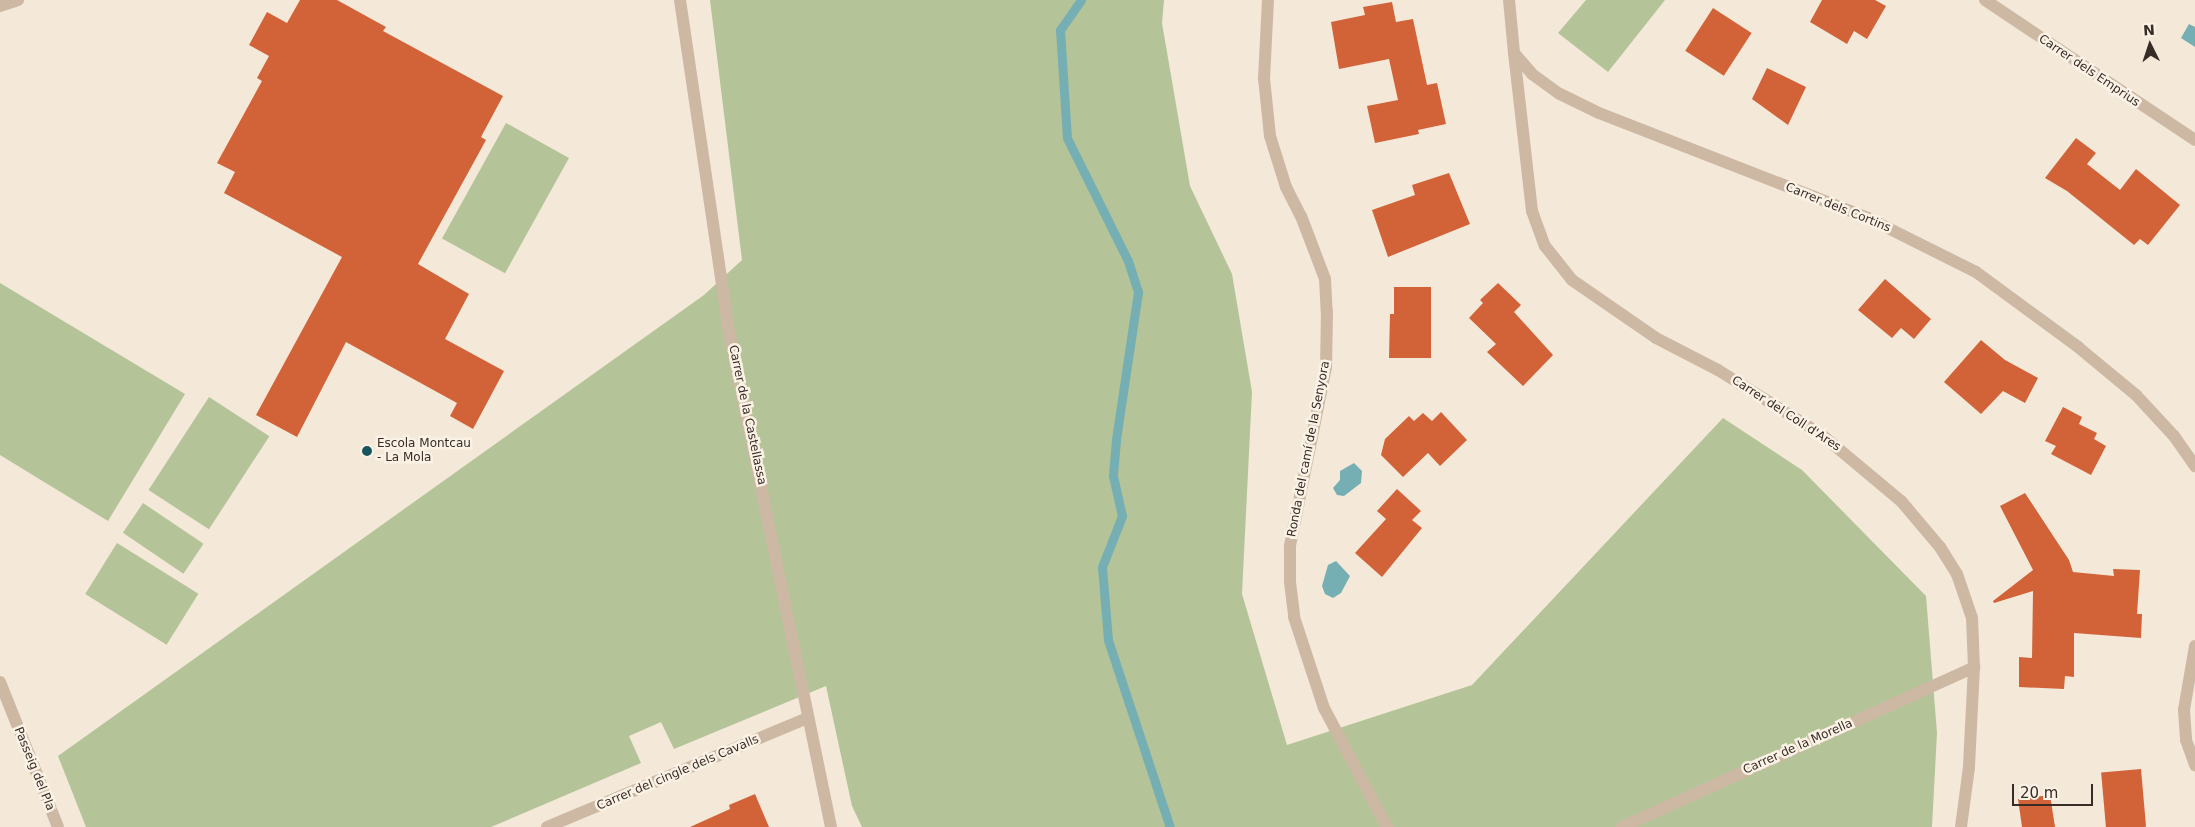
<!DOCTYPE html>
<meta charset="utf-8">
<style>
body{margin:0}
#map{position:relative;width:2195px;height:827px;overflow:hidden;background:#f4e8d9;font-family:"DejaVu Sans",sans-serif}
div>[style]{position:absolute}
.green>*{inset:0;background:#b4c498;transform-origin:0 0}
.water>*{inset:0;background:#75afb4}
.stream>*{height:9px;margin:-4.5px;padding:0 4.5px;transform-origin:4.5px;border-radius:4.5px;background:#75afb4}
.building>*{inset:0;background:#d26339;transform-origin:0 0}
.street>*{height:12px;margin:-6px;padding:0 6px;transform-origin:6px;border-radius:6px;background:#cdb8a4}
.dots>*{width:14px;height:14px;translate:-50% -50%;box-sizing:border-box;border:2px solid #fbf2e6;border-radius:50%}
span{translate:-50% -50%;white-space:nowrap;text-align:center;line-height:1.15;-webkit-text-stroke:5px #fbf2e6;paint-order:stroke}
.street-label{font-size:12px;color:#382c26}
.poi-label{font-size:12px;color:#382c26}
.left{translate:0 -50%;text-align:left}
.north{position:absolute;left:2125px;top:20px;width:50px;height:50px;-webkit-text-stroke:4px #fbf2e6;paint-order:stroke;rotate:356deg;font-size:14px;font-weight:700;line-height:20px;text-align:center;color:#382c26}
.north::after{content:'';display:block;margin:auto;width:18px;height:22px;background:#382c26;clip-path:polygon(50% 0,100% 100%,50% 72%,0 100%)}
.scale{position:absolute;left:2012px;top:784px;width:81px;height:22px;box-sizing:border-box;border:2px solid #382c26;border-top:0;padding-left:6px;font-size:15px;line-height:18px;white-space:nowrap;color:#382c26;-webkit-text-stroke:4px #fbf2e6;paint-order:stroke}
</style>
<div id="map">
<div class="green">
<i style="clip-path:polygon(710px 0,1164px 0,1162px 23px,1190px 186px,1232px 274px,1252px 392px,1242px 594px,1287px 745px,1472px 685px,1723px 418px,1802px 470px,1926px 596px,1937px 733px,1932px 827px,862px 827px,852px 806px,826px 686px,674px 749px,661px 722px,629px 736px,641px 763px,491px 827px,86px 827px,58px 756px,704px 295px,742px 260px)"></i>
<i style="clip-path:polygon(1586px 0,1665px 0,1608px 72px,1558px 33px)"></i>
<i style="left:506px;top:123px;width:72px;height:132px;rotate:29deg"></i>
<i style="clip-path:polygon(0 283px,185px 394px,108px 521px,0 455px)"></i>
<i style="left:209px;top:397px;width:72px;height:111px;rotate:33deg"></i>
<i style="left:143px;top:503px;width:73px;height:36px;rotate:34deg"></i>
<i style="left:117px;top:543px;width:96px;height:60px;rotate:32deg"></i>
</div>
<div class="water">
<i style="clip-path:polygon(2189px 24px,2195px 27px,2195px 47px,2181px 38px)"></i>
<i style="clip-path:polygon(1354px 463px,1362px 471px,1361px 483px,1344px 496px,1337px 495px,1333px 488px,1340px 480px,1340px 471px)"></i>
<i style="clip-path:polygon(1336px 561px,1350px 576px,1341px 593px,1333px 598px,1325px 594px,1322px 586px,1328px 565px)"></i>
</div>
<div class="stream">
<i style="left:1081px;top:0;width:37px;rotate:125deg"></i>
<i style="left:1060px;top:30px;width:108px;rotate:86.3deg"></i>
<i style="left:1067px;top:138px;width:137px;rotate:63.6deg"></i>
<i style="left:1128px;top:261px;width:33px;rotate:72deg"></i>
<i style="left:1138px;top:292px;width:150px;rotate:98.5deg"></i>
<i style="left:1116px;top:440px;width:36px;rotate:95deg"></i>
<i style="left:1113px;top:476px;width:41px;rotate:77.3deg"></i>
<i style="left:1122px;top:516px;width:55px;rotate:111.4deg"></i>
<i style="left:1102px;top:567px;width:73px;rotate:85.3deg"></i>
<i style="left:1108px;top:640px;width:197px;rotate:71.7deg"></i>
</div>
<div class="building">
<i style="clip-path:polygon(300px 0,337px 0,386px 27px,383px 31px,503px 96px,481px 137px,486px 140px,418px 264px,469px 294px,445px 339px,504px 371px,473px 429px,450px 416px,457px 403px,346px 342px,297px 437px,256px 415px,342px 257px,224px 193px,235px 172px,217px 163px,262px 81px,257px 78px,269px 56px,249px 45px,267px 12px,287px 23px)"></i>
<i style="clip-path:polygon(1822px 0,1875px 0,1886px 6px,1867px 39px,1854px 31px,1847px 44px,1810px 22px)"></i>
<i style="clip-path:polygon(1392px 2px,1396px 22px,1413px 19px,1427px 85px,1437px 83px,1446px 124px,1418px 130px,1419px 134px,1375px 143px,1367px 106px,1398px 100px,1389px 59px,1339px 69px,1331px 22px,1365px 15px,1363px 7px)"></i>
<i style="left:1713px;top:8px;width:46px;height:51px;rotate:33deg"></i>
<i style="clip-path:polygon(1767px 68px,1806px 87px,1788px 125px,1752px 99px)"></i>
<i style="clip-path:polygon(2076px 138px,2096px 153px,2087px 164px,2120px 190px,2136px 169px,2180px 205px,2148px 245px,2140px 239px,2134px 245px,2067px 191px,2045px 178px)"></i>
<i style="clip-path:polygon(1449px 173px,1470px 224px,1388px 257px,1372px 210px,1415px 195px,1412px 185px)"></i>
<i style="clip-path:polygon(1885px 279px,1931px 319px,1914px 339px,1901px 328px,1892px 338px,1858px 310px)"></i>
<i style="clip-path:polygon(1498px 283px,1521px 305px,1514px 312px,1553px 355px,1523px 386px,1487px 352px,1496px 344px,1469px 318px,1483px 303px,1480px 300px)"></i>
<i style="clip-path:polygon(1394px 287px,1431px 287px,1431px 358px,1389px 358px,1390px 314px,1394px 314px)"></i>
<i style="clip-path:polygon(1981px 340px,2005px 360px,2038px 378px,2025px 403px,2003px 391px,1981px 414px,1944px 382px)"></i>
<i style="clip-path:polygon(2063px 407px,2082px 417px,2079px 424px,2097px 433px,2094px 439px,2106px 446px,2091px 475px,2051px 454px,2056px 446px,2045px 441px)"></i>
<i style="clip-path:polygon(1441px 412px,1467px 440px,1440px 466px,1428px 453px,1403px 477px,1381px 455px,1385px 439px,1409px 416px,1414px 421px,1423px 413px,1432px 421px)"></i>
<i style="clip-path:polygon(1397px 489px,1421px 511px,1412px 520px,1422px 528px,1382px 577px,1355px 553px,1386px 519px,1377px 511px)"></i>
<i style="clip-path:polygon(2025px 493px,2069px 560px,2073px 572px,2114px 576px,2113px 569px,2140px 570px,2137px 614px,2142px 614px,2141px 638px,2074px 633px,2074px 677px,2065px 676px,2064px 689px,2019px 687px,2019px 657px,2032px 658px,2033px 591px,1994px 603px,1993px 601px,2033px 570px,2000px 506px)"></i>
<i style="left:2141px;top:769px;width:58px;height:40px;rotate:85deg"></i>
<i style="clip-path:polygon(755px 794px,769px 827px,690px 827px,730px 809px,729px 805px)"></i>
<i style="clip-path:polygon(2050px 795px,2055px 827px,2022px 827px,2018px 799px)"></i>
</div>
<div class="street">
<i style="left:680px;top:0;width:331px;rotate:81.6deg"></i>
<i style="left:728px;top:327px;width:510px;rotate:78.36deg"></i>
<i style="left:1268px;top:0;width:78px;rotate:92.9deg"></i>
<i style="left:1264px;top:78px;width:58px;rotate:84.1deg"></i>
<i style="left:1270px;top:136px;width:53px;rotate:72.6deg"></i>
<i style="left:1286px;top:187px;width:33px;rotate:63deg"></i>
<i style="left:1301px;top:216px;width:67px;rotate:69.1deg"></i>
<i style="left:1325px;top:279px;width:33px;rotate:87deg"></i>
<i style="left:1327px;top:312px;width:55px;rotate:91deg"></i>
<i style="left:1326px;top:367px;width:183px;rotate:101.4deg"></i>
<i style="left:1290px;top:546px;width:36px;rotate:90deg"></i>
<i style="left:1290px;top:582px;width:35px;rotate:83deg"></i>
<i style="left:1294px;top:617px;width:96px;rotate:71.8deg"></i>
<i style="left:1324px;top:708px;width:135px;rotate:62.1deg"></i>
<i style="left:1509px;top:0;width:53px;rotate:84.6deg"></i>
<i style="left:1514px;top:53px;width:28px;rotate:49deg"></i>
<i style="left:1532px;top:74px;width:34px;rotate:36deg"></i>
<i style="left:1560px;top:94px;width:43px;rotate:26deg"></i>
<i style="left:1599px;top:113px;width:289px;rotate:21.3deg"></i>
<i style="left:1868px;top:218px;width:121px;rotate:26.6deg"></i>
<i style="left:1976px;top:272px;width:127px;rotate:36.3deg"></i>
<i style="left:2078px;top:347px;width:75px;rotate:39.6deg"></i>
<i style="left:2136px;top:395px;width:56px;rotate:47.2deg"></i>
<i style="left:2174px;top:436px;width:37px;rotate:55deg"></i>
<i style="left:1985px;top:0;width:252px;rotate:33.7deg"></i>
<i style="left:0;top:6px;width:19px;rotate:-18deg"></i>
<i style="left:1514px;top:53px;width:159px;rotate:83.5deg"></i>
<i style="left:1532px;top:211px;width:37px;rotate:70deg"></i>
<i style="left:1545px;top:246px;width:43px;rotate:51.5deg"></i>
<i style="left:1572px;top:280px;width:102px;rotate:34.6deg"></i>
<i style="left:1656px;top:338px;width:70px;rotate:27.3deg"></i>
<i style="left:1718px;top:370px;width:123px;rotate:32deg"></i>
<i style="left:1822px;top:435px;width:103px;rotate:39.9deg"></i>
<i style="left:1901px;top:501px;width:60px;rotate:49.7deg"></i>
<i style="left:1940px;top:547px;width:32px;rotate:58deg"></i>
<i style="left:1957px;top:574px;width:46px;rotate:71.2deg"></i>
<i style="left:1972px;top:618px;width:49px;rotate:87.7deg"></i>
<i style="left:1974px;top:667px;width:100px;rotate:92.9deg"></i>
<i style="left:1969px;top:767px;width:61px;rotate:97.6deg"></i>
<i style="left:2195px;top:646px;width:65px;rotate:99.8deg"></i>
<i style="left:2184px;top:710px;width:30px;rotate:86deg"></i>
<i style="left:2186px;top:740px;width:27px;rotate:70deg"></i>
<i style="left:0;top:682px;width:156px;rotate:68.2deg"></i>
<i style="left:547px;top:827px;width:283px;rotate:-22.7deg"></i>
<i style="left:1622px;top:827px;width:387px;rotate:-24.4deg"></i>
</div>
<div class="dots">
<i style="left:367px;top:451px;background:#18565d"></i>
</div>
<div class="street-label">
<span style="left:2089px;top:71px;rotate:34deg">Carrer dels Emprius</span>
<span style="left:1838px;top:208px;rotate:22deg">Carrer dels Cortins</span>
<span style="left:1786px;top:414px;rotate:33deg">Carrer del Coll d'Ares</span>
<span style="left:747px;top:415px;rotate:78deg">Carrer de la Castellassa</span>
<span style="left:1309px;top:449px;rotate:-79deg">Ronda del camí de la Senyora</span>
<span style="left:1798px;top:747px;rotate:-24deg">Carrer de la Morella</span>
<span style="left:34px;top:769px;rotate:68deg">Passeig del Pla</span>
<span style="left:678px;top:773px;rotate:-23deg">Carrer del cingle dels Cavalls</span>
</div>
<div class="poi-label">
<span class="left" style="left:377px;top:451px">Escola Montcau<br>- La Mola</span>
</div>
<div class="north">N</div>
<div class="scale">20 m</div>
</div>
